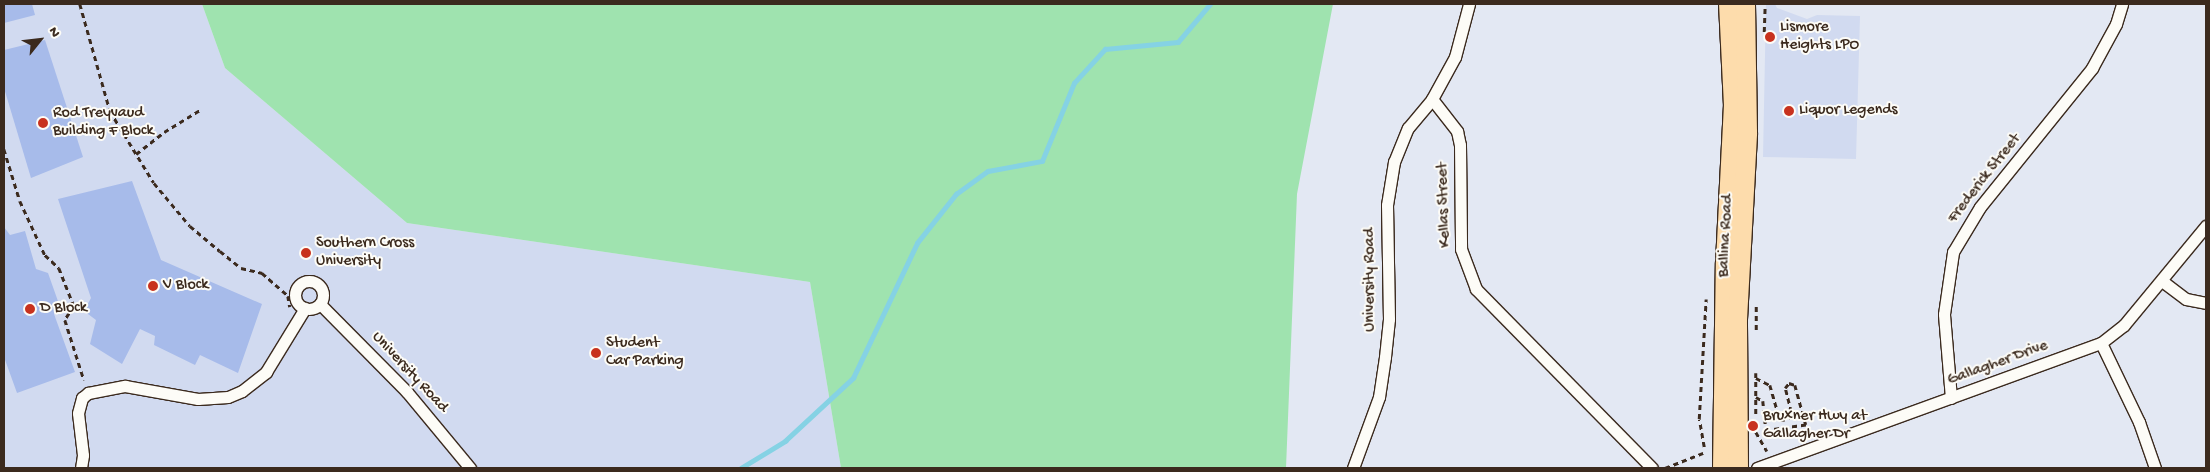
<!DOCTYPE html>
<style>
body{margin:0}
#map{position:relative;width:2210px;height:472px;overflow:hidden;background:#e3e8f3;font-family:"Gochi Hand",sans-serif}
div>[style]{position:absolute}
.built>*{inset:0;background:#d1daf0}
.green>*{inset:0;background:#9fe3af}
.stream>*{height:4.5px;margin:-2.25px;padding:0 2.25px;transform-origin:2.25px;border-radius:2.25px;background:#85d2e4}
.building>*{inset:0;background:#a7bbea}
.path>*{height:2.5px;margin-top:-1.25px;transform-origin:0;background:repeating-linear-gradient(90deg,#3b2a1e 0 5px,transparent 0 9px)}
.roads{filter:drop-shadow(1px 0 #3b2a1e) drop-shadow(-1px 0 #3b2a1e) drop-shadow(0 1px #3b2a1e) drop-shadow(0 -1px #3b2a1e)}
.street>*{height:11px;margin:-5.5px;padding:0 5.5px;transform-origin:5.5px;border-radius:5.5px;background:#fdfcf7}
.street>.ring{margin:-5.5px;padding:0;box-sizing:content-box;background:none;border:11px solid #fdfcf7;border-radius:50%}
.primary>*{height:19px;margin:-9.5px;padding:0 9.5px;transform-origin:9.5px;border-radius:9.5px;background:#fddcac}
.dots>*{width:14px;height:14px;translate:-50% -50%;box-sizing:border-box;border:2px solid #fdfcf7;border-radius:50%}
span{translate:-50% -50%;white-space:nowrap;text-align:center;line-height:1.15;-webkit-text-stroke:4px #fdfcf7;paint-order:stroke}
.poi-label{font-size:16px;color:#3b2a1e}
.left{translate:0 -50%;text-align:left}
.street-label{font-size:16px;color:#3b2a1e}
.frame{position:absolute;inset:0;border:5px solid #3b2a1e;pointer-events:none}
.north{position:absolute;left:15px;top:15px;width:50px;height:50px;-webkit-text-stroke:4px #fdfcf7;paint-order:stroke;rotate:61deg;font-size:14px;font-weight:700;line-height:20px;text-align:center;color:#3b2a1e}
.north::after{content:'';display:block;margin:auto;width:18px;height:22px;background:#3b2a1e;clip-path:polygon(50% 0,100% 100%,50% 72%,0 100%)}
</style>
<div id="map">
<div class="built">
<i style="clip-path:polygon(4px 4px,202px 4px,225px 68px,407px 223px,810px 282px,841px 468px,4px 468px)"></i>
<i style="clip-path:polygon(1766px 4px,1775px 4px,1777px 8px,1807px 19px,1817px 15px,1860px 16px,1856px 159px,1763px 157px)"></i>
</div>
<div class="green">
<i style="clip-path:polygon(202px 4px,1333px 4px,1297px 194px,1286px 468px,841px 468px,810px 282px,407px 223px,225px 68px)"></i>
</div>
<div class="stream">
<i style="left:741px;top:468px;width:52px;rotate:-31.5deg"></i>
<i style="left:785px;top:441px;width:93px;rotate:-42.8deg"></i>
<i style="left:853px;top:378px;width:149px;rotate:-64.6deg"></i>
<i style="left:917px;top:243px;width:63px;rotate:-51.5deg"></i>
<i style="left:956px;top:194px;width:39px;rotate:-36deg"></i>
<i style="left:988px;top:171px;width:55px;rotate:-10.5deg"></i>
<i style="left:1042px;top:161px;width:84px;rotate:-67.7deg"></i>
<i style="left:1074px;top:83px;width:46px;rotate:-47.6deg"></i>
<i style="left:1105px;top:49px;width:73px;rotate:-5.5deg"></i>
<i style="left:1178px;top:42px;width:50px;rotate:-49.9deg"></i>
</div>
<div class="building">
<i style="clip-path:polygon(4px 4px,32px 4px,35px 15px,4px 23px)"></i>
<i style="clip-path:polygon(45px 40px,83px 157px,31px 178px,4px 88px,4px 50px)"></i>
<i style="clip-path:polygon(132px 181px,161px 260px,262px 304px,238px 373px,200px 355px,195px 365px,154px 345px,155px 336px,140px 329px,122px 364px,90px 344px,96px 320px,84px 311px,91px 298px,58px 199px)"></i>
<i style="clip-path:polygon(4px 227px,10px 235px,25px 231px,36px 269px,48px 273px,59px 304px,54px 314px,75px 372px,17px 393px,4px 357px)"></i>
</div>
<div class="path">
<i style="left:80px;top:4px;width:111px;rotate:74.3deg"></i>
<i style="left:110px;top:111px;width:84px;rotate:58.6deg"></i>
<i style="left:154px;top:183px;width:56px;rotate:50.1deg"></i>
<i style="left:190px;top:226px;width:39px;rotate:40deg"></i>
<i style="left:220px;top:251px;width:27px;rotate:39deg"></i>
<i style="left:241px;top:268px;width:22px;rotate:13deg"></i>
<i style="left:262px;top:273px;width:35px;rotate:41deg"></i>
<i style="left:288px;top:296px;width:11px;rotate:80deg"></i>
<i style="left:1764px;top:32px;width:28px;rotate:-88deg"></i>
<i style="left:4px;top:149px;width:54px;rotate:72.9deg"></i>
<i style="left:20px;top:201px;width:60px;rotate:65.2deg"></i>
<i style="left:45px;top:255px;width:19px;rotate:43deg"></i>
<i style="left:59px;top:268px;width:41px;rotate:68.5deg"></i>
<i style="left:74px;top:306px;width:17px;rotate:123deg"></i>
<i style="left:65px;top:320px;width:63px;rotate:72.4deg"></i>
<i style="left:136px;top:154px;width:36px;rotate:-38deg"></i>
<i style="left:164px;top:132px;width:42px;rotate:-31.4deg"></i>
<i style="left:1756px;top:330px;width:25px;rotate:-90deg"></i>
<i style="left:1756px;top:373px;width:41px;rotate:90deg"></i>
<i style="left:1756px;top:378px;width:16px;rotate:27deg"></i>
<i style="left:1770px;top:385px;width:36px;rotate:74deg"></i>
<i style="left:1780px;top:420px;width:8px;rotate:-7deg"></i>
<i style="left:1788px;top:419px;width:8px;rotate:-67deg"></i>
<i style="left:1791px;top:412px;width:25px;rotate:-104deg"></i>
<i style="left:1785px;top:388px;width:6px;rotate:-51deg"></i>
<i style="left:1789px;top:383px;width:6px;rotate:18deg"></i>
<i style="left:1795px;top:385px;width:41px;rotate:74.6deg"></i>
<i style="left:1806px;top:425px;width:43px;rotate:172.1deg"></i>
<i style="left:1756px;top:397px;width:8px;rotate:30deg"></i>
<i style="left:1763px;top:401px;width:30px;rotate:84deg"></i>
<i style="left:1756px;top:432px;width:22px;rotate:60deg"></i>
<i style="left:1704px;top:447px;width:28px;rotate:-100deg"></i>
<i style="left:1699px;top:419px;width:120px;rotate:-86.7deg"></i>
<i style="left:1665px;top:468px;width:41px;rotate:-21.5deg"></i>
</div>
<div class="roads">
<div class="street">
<i style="left:1432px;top:99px;width:41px;rotate:52deg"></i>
<i style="left:1457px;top:131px;width:14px;rotate:78deg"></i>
<i style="left:1460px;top:145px;width:104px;rotate:89.4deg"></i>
<i style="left:1461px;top:249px;width:43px;rotate:69.4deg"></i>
<i style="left:1476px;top:289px;width:251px;rotate:45.5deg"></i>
<i style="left:2162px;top:281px;width:30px;rotate:37deg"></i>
<i style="left:2186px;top:299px;width:20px;rotate:11deg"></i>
<i class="ring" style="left:295px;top:281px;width:17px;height:17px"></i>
<i style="left:320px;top:304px;width:124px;rotate:45.3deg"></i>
<i style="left:407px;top:392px;width:99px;rotate:50.3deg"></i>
<i style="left:2101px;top:343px;width:88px;rotate:64.3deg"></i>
<i style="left:2139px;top:422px;width:49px;rotate:70.8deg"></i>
<i style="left:1951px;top:398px;width:84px;rotate:-94.8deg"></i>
<i style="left:1944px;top:314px;width:63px;rotate:-81.7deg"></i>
<i style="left:1953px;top:252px;width:52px;rotate:-59deg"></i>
<i style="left:1980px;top:207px;width:179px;rotate:-51.1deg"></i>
<i style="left:2092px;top:68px;width:50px;rotate:-61.4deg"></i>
<i style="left:2116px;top:24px;width:21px;rotate:-73deg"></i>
<i style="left:81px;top:468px;width:13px;rotate:-81deg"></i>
<i style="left:83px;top:455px;width:42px;rotate:-96.8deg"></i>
<i style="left:78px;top:413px;width:16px;rotate:-75deg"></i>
<i style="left:82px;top:398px;width:8px;rotate:-40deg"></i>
<i style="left:88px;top:393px;width:38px;rotate:-11deg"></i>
<i style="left:125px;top:386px;width:74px;rotate:10.1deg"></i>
<i style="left:198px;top:399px;width:30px;rotate:-4deg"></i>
<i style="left:228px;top:397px;width:15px;rotate:-23deg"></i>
<i style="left:242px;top:391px;width:31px;rotate:-38deg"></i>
<i style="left:266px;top:372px;width:75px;rotate:-58.6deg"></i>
<i style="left:1353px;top:468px;width:76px;rotate:-69.9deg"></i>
<i style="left:1379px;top:397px;width:40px;rotate:-81.5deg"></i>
<i style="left:1385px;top:357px;width:38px;rotate:-84deg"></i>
<i style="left:1389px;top:319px;width:114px;rotate:-91deg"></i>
<i style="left:1387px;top:205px;width:44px;rotate:-80.8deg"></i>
<i style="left:1394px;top:162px;width:37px;rotate:-68deg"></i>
<i style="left:1408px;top:128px;width:38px;rotate:-50deg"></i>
<i style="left:1432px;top:99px;width:48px;rotate:-61.3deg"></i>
<i style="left:1455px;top:57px;width:55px;rotate:-75.2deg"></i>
<i style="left:1757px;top:468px;width:366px;rotate:-20deg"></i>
<i style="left:2101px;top:343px;width:29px;rotate:-38deg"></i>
<i style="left:2124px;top:325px;width:129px;rotate:-50.4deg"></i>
</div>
<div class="primary">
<i style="left:1722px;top:468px;width:206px;rotate:-89.2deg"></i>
<i style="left:1725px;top:262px;width:157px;rotate:-87.1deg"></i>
<i style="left:1733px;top:105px;width:101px;rotate:-92.8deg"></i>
<i style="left:1738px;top:468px;width:149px;rotate:-90.4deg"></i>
<i style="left:1737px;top:319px;width:187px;rotate:-86.9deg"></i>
<i style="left:1747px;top:132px;width:128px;rotate:-90.9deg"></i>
</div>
</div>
<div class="dots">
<i style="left:1770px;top:37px;background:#c8321e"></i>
<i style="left:1789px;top:111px;background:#c8321e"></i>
<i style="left:43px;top:123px;background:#c8321e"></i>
<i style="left:306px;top:253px;background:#c8321e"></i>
<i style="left:153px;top:286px;background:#c8321e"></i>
<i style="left:30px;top:309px;background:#c8321e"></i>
<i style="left:596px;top:353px;background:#c8321e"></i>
<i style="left:1753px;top:426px;background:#c8321e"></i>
</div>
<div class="poi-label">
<span class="left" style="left:1780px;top:37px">Lismore<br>Heights LPO</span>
<span class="left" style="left:1799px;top:111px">Liquor Legends</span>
<span class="left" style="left:53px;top:123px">Rod Treyvaud<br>Building F Block</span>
<span class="left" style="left:316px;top:253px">Southern Cross<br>University</span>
<span class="left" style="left:163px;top:286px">V Block</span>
<span class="left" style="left:40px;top:309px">D Block</span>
<span class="left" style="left:606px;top:353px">Student<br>Car Parking</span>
<span class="left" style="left:1763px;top:426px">Bruxner Hwy at<br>Gallagher Dr</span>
</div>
<div class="street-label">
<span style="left:1985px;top:179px;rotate:-52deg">Frederick Street</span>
<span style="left:1445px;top:205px;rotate:-92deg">Kellas Street</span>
<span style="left:1727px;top:236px;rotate:-87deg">Ballina Road</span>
<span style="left:1371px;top:280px;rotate:-90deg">University Road</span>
<span style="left:1998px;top:364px;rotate:-20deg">Gallagher Drive</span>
<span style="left:409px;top:373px;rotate:47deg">University Road</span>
</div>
<div class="frame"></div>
<div class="north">N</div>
</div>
